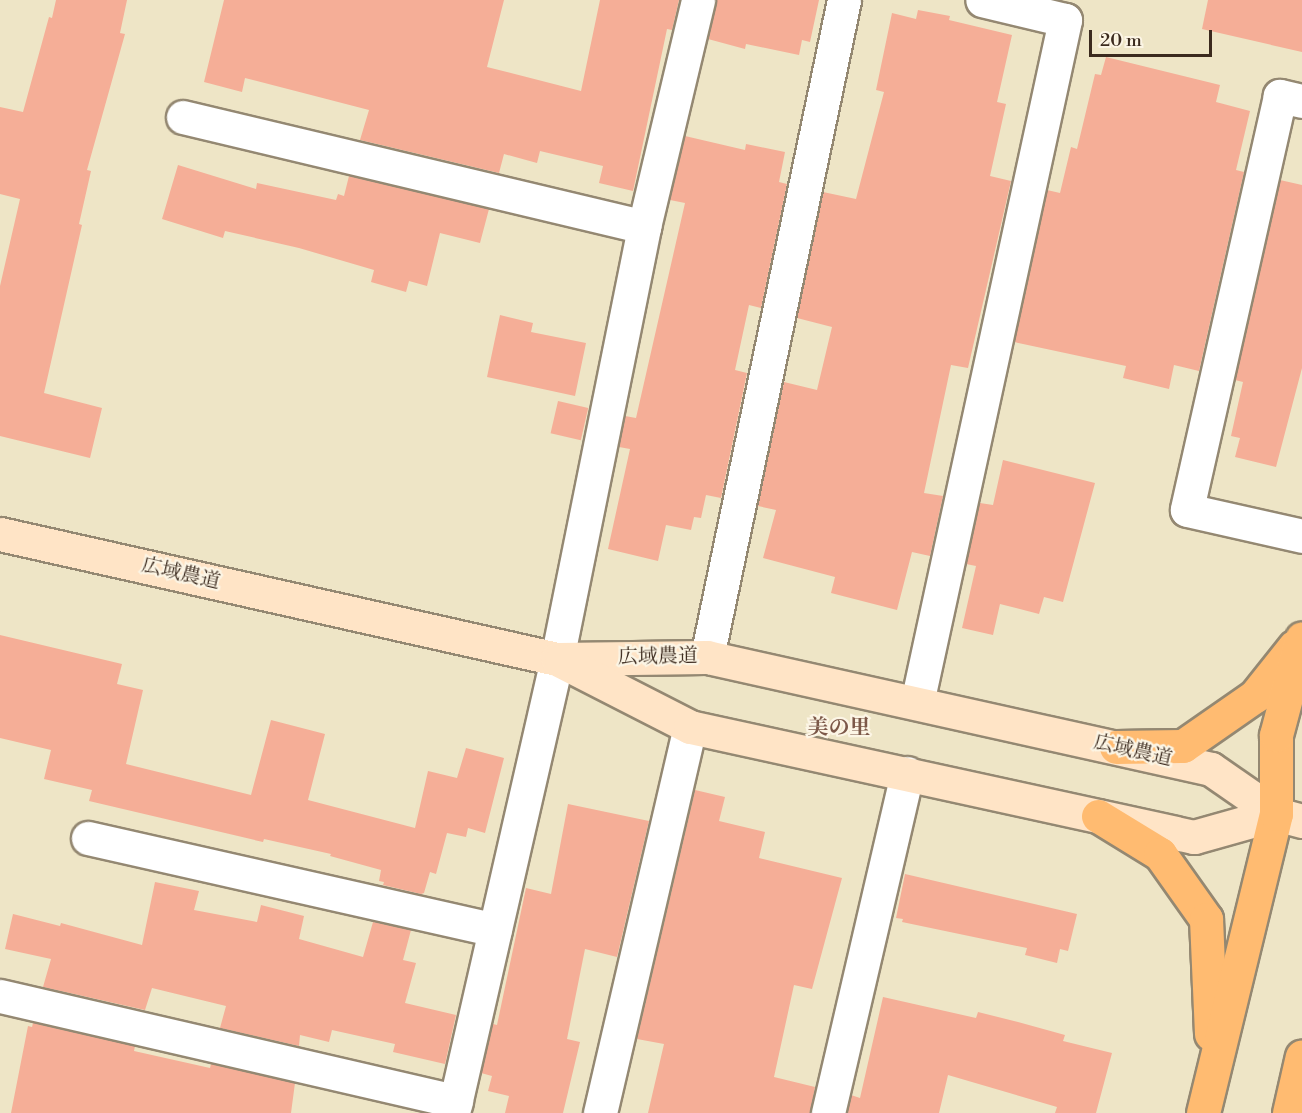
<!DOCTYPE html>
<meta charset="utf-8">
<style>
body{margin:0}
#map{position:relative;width:1302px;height:1113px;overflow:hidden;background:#eee5c6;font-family:"Libre Bodoni","Noto Serif JP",serif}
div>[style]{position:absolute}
.building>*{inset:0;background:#f5ae97;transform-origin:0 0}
.roads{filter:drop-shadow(2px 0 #948872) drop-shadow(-2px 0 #948872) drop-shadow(0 2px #948872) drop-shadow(0 -2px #948872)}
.street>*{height:33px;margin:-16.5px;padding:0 16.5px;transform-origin:16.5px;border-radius:16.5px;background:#fff}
.secondary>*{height:33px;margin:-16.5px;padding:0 16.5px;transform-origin:16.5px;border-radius:16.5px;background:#ffe4c6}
.highway>*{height:33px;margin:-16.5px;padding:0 16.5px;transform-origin:16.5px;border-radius:16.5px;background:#ffbb71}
span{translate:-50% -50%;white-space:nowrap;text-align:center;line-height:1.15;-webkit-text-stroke:4.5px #fcf5e5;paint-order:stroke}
.street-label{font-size:20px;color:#3b2a1e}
.neighbourhood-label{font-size:21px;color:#7c5848;font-weight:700}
.scale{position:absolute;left:1089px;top:30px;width:123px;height:27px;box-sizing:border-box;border:3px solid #3b2a1e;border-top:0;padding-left:8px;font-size:18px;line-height:21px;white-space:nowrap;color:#3b2a1e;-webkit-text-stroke:4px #fcf5e5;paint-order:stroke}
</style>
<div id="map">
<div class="building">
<i style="clip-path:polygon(56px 0,127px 0,120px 33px,125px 34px,87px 170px,91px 171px,79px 224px,82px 225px,44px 393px,102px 408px,90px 458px,0 436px,0 286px,20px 199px,0 194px,0 107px,23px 112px,49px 17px,52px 18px)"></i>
<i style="clip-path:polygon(224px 0,504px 0,487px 67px,581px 91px,600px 0,679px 0,672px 30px,667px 29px,633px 191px,599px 183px,603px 166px,540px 151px,537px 163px,504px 154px,499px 173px,360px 140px,369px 110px,245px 78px,242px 92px,204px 82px)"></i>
<i style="clip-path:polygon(716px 0,819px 0,810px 42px,802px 40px,799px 55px,746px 44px,745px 49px,708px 39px)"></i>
<i style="clip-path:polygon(1208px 0,1302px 0,1302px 52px,1202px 29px)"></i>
<i style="clip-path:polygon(918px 10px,950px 16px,949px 20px,1012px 35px,997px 102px,1006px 104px,990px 176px,1011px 181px,968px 368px,951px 365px,924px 493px,943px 496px,930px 556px,912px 552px,897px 610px,831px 593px,835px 577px,763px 558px,776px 510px,758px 506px,784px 382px,817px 390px,832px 327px,797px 318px,823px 192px,856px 199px,884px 92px,876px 90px,892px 13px,916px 19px)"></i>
<i style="clip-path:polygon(1106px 57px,1220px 85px,1216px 102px,1250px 111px,1236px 170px,1244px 172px,1199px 371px,1174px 365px,1169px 389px,1123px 378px,1126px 366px,1014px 342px,1047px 190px,1060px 193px,1071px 147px,1077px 149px,1095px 74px,1101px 75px)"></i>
<i style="clip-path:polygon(685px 136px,745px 150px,746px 144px,785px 152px,779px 182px,787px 184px,761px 308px,749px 305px,735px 370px,747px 373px,721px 498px,706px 495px,701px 518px,694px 517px,691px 530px,666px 525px,658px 561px,608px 549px,630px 449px,619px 447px,625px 416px,636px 418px,685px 203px,670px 200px)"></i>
<i style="clip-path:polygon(178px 165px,256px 189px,257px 183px,336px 200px,338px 194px,344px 196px,349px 176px,489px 209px,480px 243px,440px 233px,427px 286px,409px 281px,406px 292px,371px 282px,374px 270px,299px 248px,225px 231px,223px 238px,162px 219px)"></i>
<i style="clip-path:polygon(1280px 180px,1302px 185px,1302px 368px,1276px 467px,1235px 457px,1240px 438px,1231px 436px,1243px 382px,1235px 380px)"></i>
<i style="clip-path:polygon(500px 315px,533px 323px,531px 332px,586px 343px,575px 396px,487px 377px)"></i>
<i style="left:558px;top:401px;width:31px;height:33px;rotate:13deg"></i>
<i style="clip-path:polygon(1003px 460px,1095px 483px,1063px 602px,1044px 597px,1039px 614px,1000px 604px,993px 635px,962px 628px,976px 566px,966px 564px,980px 503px,993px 505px)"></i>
<i style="clip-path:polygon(0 635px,122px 664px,117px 684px,143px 690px,126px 764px,251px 795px,271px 720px,325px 734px,308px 800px,415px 828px,428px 771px,457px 778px,466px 748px,504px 758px,485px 833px,468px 828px,466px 837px,447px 833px,436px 874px,430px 872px,424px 893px,421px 894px,383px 885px,384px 882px,379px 881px,381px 870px,330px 856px,331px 854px,264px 839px,263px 842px,89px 801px,92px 790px,44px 779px,51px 750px,0 738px)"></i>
<i style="clip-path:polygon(695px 790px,725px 797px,719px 821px,765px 832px,759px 858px,842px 878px,812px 989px,794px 985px,774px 1077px,815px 1087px,810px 1113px,648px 1113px,664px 1044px,637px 1039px)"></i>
<i style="clip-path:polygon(568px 804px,649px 821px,617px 957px,585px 949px,567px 1039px,580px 1042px,563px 1113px,505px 1113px,509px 1096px,488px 1091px,492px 1076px,481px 1073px,493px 1024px,497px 1025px,526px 888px,551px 894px)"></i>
<i style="clip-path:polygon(905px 874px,1077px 914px,1068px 951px,1060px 949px,1057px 963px,1025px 955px,1027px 948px,902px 922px,903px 919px,896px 918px)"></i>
<i style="clip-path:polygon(155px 882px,199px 891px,194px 910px,257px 922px,261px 905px,304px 916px,299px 939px,363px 957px,373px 922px,411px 930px,403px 960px,416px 963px,405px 1003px,456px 1015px,445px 1064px,393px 1052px,395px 1044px,332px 1030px,329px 1042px,300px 1035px,299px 1046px,220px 1028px,226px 1006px,152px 988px,145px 1010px,43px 987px,51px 959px,5px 949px,13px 914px,60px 926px,61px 923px,142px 945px)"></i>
<i style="clip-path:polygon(883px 997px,976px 1018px,978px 1012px,1018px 1022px,1065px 1035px,1063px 1041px,1112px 1053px,1096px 1113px,1055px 1113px,1057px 1107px,948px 1075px,939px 1113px,847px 1113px,851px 1095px,860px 1098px)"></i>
<i style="clip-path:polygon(33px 1023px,135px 1046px,134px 1051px,210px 1068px,211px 1064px,295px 1083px,291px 1113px,11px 1113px,28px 1026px,32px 1027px)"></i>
</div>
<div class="roads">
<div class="street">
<i style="left:1302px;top:101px;width:23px;rotate:-167deg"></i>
<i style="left:1280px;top:96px;width:424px;rotate:102.7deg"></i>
<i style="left:1187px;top:510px;width:118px;rotate:12.7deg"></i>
<i style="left:183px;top:117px;width:474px;rotate:13.4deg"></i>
<i style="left:707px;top:657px;width:671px;rotate:-78.22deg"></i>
<i style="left:917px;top:703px;width:699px;rotate:-77.77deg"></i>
<i style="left:1065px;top:20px;width:85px;rotate:-166.5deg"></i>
<i style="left:88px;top:838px;width:417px;rotate:12.7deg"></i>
<i style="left:0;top:996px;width:468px;rotate:13deg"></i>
<i style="left:453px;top:1113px;width:466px;rotate:-77.1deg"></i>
<i style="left:557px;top:659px;width:441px;rotate:-78.6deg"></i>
<i style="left:644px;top:227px;width:233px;rotate:-76.6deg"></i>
<i style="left:600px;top:1113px;width:396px;rotate:-76.9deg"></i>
<i style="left:828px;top:1113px;width:349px;rotate:-76.9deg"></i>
</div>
<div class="secondary">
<i style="left:0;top:534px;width:571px;rotate:12.65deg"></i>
<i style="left:557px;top:659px;width:150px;rotate:-0.8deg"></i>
<i style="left:707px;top:657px;width:516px;rotate:12.53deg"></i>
<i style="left:1211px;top:769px;width:79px;rotate:34.7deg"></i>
<i style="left:1276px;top:814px;width:27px;rotate:15deg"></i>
<i style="left:561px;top:661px;width:145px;rotate:27.1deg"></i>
<i style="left:690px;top:727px;width:516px;rotate:12.31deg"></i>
<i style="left:1194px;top:837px;width:85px;rotate:-15.7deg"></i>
</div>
<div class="highway">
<i style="left:1116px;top:747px;width:67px;rotate:-0.9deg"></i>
<i style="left:1183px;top:746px;width:88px;rotate:-34.8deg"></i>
<i style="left:1255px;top:696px;width:63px;rotate:-51.5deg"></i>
<i style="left:1098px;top:816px;width:73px;rotate:31.5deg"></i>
<i style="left:1160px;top:854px;width:80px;rotate:54.7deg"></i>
<i style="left:1206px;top:919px;width:115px;rotate:87.5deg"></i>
<i style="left:1203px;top:1113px;width:308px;rotate:-76.3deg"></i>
<i style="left:1276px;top:814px;width:79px;rotate:-90deg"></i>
<i style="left:1276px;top:735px;width:100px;rotate:-75deg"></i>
<i style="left:1289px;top:1113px;width:58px;rotate:-77.2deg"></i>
</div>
</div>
<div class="street-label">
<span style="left:181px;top:574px;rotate:13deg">広域農道</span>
<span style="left:658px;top:657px;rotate:-1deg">広域農道</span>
<span style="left:1133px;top:751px;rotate:13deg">広域農道</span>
</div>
<div class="neighbourhood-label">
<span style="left:839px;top:728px">美の里</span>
</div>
<div class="scale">20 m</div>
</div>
